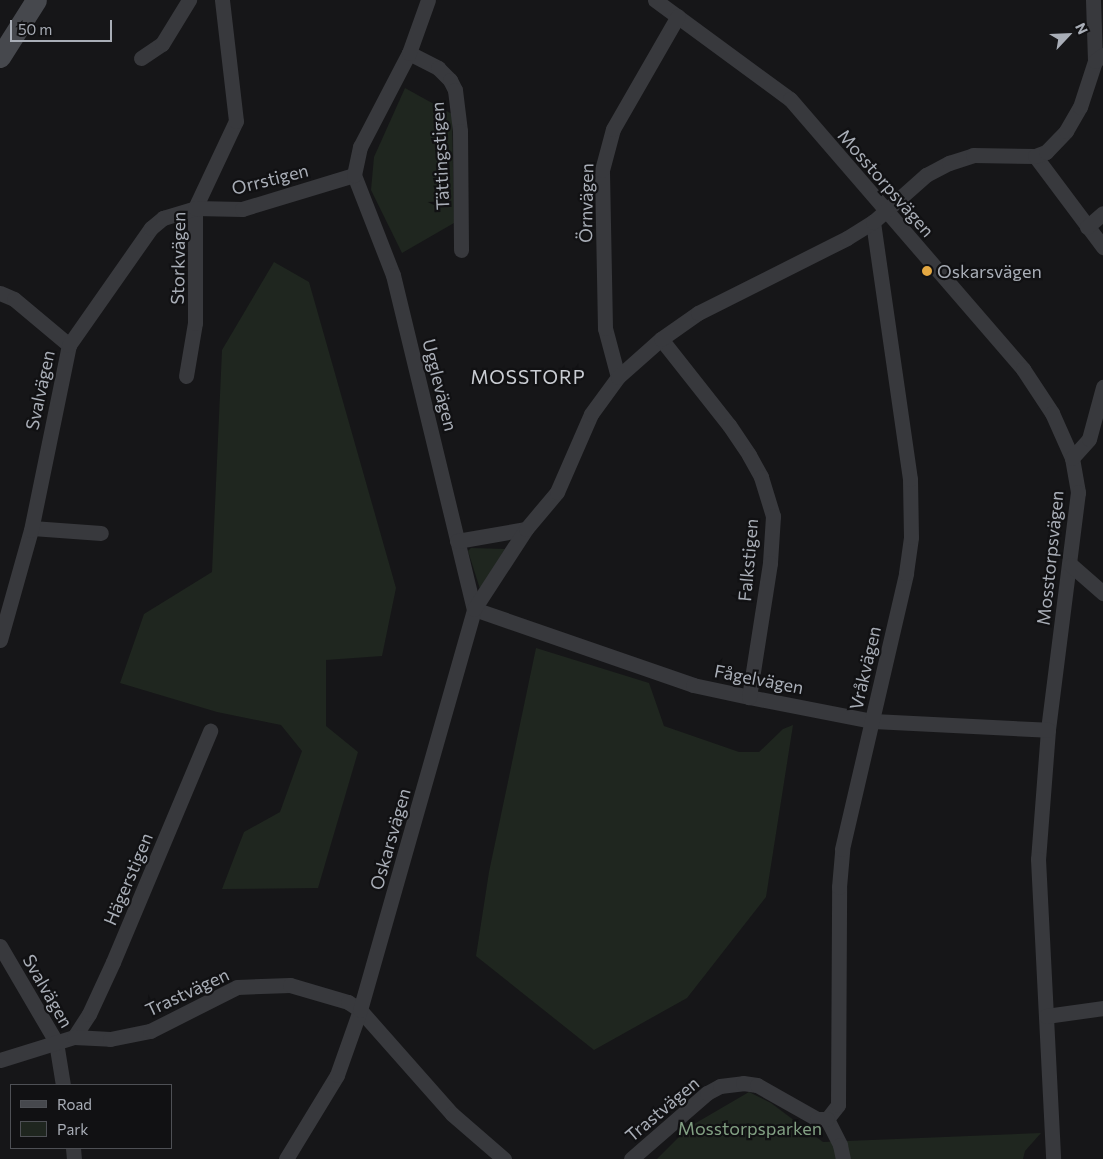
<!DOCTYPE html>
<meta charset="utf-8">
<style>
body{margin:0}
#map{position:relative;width:1103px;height:1159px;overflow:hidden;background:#161618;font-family:Commissioner,sans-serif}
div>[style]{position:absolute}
.green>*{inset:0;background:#1f261f}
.minor>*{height:15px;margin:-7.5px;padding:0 7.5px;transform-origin:7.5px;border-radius:7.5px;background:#38393d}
.secondary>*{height:21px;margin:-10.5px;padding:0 10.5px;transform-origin:10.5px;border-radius:10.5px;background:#46484d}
.dots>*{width:14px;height:14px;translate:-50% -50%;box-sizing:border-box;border:2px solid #111113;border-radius:50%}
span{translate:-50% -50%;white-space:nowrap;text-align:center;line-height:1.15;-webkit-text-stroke:4.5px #111113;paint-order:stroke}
.street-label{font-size:18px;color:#a9aeb7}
.poi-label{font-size:18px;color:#a9aeb7}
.left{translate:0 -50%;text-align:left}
.park-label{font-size:18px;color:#82a083}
.neighbourhood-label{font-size:19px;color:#cacdd3;letter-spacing:1px}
.legend{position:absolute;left:10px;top:1084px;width:162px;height:65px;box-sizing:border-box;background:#111113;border:1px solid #4e5055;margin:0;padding:6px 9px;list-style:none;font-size:15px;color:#a9aeb7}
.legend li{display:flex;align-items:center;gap:10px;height:25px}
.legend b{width:25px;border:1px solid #4e5055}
.north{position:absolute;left:1043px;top:10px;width:50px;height:50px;-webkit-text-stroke:4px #111113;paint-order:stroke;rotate:65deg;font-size:14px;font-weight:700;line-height:20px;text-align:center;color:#a9aeb7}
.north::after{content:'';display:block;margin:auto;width:18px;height:22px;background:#a9aeb7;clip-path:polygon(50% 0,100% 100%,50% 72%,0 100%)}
.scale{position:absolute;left:10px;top:20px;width:102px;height:22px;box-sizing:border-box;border:2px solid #a9aeb7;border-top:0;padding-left:6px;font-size:15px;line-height:18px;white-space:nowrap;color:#a9aeb7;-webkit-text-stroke:4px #111113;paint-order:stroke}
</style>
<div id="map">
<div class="green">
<i style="clip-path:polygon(405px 88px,452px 114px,454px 223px,402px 253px,371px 190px,374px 157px)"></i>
<i style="clip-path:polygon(274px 262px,309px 282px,396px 588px,382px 656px,326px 660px,326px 726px,358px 752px,318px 888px,222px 889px,244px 832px,280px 812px,302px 751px,281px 725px,217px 712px,120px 683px,144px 614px,212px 572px,222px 350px)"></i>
<i style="clip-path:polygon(471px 548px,505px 549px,480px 589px,468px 551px)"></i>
<i style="clip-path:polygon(536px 648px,649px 683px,664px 726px,739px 752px,759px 752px,783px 729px,793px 725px,766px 897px,687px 998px,594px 1050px,476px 956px,489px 872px)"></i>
<i style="clip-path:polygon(749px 1092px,771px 1103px,823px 1142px,1041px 1133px,1025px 1151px,1023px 1159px,657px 1159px,689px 1127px)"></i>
</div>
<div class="minor">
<i style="left:655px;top:0;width:167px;rotate:36.3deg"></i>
<i style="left:790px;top:99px;width:357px;rotate:49.2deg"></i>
<i style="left:1023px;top:369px;width:53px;rotate:56.6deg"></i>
<i style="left:1052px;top:413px;width:49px;rotate:66deg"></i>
<i style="left:1072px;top:458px;width:35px;rotate:80deg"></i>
<i style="left:1078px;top:492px;width:240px;rotate:97.2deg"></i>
<i style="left:1048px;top:730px;width:129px;rotate:94.4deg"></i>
<i style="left:1038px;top:859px;width:300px;rotate:87.1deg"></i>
<i style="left:1093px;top:0;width:61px;rotate:88.1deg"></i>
<i style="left:409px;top:53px;width:33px;rotate:27deg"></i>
<i style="left:438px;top:68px;width:17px;rotate:45deg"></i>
<i style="left:450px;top:80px;width:11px;rotate:63deg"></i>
<i style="left:455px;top:90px;width:41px;rotate:83deg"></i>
<i style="left:460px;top:131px;width:119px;rotate:89.5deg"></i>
<i style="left:141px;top:58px;width:25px;rotate:-34deg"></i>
<i style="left:162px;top:44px;width:52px;rotate:-58.5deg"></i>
<i style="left:1035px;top:156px;width:114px;rotate:53.2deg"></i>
<i style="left:354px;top:175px;width:107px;rotate:68.7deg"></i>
<i style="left:393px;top:275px;width:344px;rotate:76.4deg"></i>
<i style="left:474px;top:609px;width:232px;rotate:19.1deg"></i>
<i style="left:693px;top:685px;width:57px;rotate:12.1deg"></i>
<i style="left:749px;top:697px;width:126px;rotate:11deg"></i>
<i style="left:873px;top:721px;width:175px;rotate:2.9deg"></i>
<i style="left:1087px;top:227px;width:21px;rotate:-41deg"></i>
<i style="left:0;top:293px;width:15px;rotate:23deg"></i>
<i style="left:14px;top:299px;width:72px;rotate:39.9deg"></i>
<i style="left:661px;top:339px;width:110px;rotate:51.7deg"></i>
<i style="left:729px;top:425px;width:36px;rotate:56deg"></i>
<i style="left:749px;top:455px;width:25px;rotate:61deg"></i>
<i style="left:761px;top:477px;width:41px;rotate:72.9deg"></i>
<i style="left:773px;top:516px;width:47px;rotate:93.7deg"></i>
<i style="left:770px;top:563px;width:136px;rotate:98.9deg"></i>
<i style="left:186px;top:376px;width:54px;rotate:-80.4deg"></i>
<i style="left:195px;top:323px;width:115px;rotate:-90deg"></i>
<i style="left:195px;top:208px;width:96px;rotate:-64.8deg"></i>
<i style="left:236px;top:121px;width:122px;rotate:-96.6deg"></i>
<i style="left:618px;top:377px;width:51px;rotate:-104.9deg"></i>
<i style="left:605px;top:328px;width:158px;rotate:-91.1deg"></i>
<i style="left:602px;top:170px;width:42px;rotate:-75deg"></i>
<i style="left:613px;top:129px;width:130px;rotate:-60.1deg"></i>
<i style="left:1072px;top:458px;width:25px;rotate:-48deg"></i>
<i style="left:1089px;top:439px;width:54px;rotate:-74.9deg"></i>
<i style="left:32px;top:528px;width:69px;rotate:4.1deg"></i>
<i style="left:457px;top:541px;width:70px;rotate:-9.9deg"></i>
<i style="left:1071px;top:565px;width:43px;rotate:41.2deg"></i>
<i style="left:0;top:640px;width:114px;rotate:-74.3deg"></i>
<i style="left:31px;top:530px;width:189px;rotate:-78.4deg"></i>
<i style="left:69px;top:345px;width:143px;rotate:-55deg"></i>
<i style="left:151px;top:228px;width:16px;rotate:-40deg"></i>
<i style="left:163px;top:218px;width:34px;rotate:-17deg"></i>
<i style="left:195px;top:208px;width:47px;rotate:1.2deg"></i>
<i style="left:242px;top:209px;width:117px;rotate:-16.9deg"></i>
<i style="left:354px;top:175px;width:29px;rotate:-78deg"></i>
<i style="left:360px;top:147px;width:106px;rotate:-62.5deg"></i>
<i style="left:409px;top:53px;width:56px;rotate:-70.3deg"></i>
<i style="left:0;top:946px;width:111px;rotate:59.7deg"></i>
<i style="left:56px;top:1042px;width:44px;rotate:80.8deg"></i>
<i style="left:1046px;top:1016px;width:58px;rotate:-8deg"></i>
<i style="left:74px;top:1037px;width:27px;rotate:-57deg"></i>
<i style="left:89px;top:1014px;width:57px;rotate:-65.2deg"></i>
<i style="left:113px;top:962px;width:251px;rotate:-67.2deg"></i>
<i style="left:0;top:1060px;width:77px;rotate:-17.3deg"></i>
<i style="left:74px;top:1037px;width:36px;rotate:3deg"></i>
<i style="left:110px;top:1039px;width:41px;rotate:-11.3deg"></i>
<i style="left:150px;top:1031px;width:97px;rotate:-26.8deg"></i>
<i style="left:237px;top:987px;width:53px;rotate:-2.2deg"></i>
<i style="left:290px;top:985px;width:60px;rotate:16.3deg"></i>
<i style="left:348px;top:1002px;width:14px;rotate:34deg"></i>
<i style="left:360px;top:1010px;width:139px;rotate:48.5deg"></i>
<i style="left:452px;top:1114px;width:69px;rotate:40.9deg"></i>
<i style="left:827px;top:1119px;width:18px;rotate:-52deg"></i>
<i style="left:838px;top:1105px;width:218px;rotate:-89.7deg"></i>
<i style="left:839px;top:887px;width:38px;rotate:-85deg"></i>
<i style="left:842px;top:849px;width:283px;rotate:-76.9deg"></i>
<i style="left:906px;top:573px;width:36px;rotate:-82deg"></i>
<i style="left:911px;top:537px;width:58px;rotate:-91deg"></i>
<i style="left:910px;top:479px;width:260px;rotate:-98.2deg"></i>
<i style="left:827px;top:1119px;width:29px;rotate:63deg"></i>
<i style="left:840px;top:1145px;width:14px;rotate:78deg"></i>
<i style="left:73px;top:1148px;width:11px;rotate:85deg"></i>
<i style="left:286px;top:1159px;width:98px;rotate:-58.7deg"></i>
<i style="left:337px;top:1075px;width:69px;rotate:-70.5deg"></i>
<i style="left:360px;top:1010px;width:417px;rotate:-74.1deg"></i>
<i style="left:474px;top:609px;width:95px;rotate:-57deg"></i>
<i style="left:526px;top:529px;width:48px;rotate:-50deg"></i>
<i style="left:557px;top:492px;width:85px;rotate:-66.4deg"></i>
<i style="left:591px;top:414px;width:46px;rotate:-53.9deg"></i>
<i style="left:618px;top:377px;width:57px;rotate:-41.5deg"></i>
<i style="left:661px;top:339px;width:45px;rotate:-35.1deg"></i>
<i style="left:698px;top:313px;width:167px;rotate:-26.7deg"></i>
<i style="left:847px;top:238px;width:31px;rotate:-32deg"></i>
<i style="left:873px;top:222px;width:71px;rotate:-41.6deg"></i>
<i style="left:926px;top:175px;width:26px;rotate:-28deg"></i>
<i style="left:949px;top:163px;width:25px;rotate:-18deg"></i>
<i style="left:973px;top:155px;width:62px;rotate:0.9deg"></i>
<i style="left:1035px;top:156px;width:12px;rotate:-20deg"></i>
<i style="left:1046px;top:152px;width:29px;rotate:-46deg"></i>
<i style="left:1066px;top:131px;width:28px;rotate:-60deg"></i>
<i style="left:1080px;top:107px;width:48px;rotate:-71.9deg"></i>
<i style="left:1095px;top:61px;width:10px;rotate:-37deg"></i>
<i style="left:631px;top:1159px;width:101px;rotate:-41deg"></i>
<i style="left:707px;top:1093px;width:15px;rotate:-28deg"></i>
<i style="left:720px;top:1086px;width:23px;rotate:-7deg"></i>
<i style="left:743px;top:1083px;width:14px;rotate:8deg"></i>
<i style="left:757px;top:1085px;width:69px;rotate:29.5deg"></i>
<i style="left:817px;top:1119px;width:10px"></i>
</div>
<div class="secondary">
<i style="left:0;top:57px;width:67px;rotate:-57.7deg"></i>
</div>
<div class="dots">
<i style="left:927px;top:271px;background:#e4a842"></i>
</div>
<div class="street-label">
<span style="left:440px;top:156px;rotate:-93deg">Tättingstigen</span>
<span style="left:270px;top:179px;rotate:-14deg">Orrstigen</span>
<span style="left:886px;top:183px;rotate:49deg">Mosstorpsvägen</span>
<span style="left:586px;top:203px;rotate:-89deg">Örnvägen</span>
<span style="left:178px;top:258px;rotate:-89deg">Storkvägen</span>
<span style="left:440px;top:385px;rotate:76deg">Ugglevägen</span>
<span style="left:40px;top:390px;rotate:-78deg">Svalvägen</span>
<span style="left:1050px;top:558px;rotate:-84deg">Mosstorpsvägen</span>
<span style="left:748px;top:560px;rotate:-85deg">Falkstigen</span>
<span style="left:865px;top:668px;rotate:-77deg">Vråkvägen</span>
<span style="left:759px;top:679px;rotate:11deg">Fågelvägen</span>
<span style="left:390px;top:839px;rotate:-74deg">Oskarsvägen</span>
<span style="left:128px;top:879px;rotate:-67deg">Hägerstigen</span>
<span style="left:48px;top:991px;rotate:60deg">Svalvägen</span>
<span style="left:187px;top:992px;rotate:-25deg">Trastvägen</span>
<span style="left:662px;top:1109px;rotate:-40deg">Trastvägen</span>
</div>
<div class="poi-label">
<span class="left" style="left:937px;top:271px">Oskarsvägen</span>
</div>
<div class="park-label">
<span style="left:750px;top:1128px">Mosstorpsparken</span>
</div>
<div class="neighbourhood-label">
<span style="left:528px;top:377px">MOSSTORP</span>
</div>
<ul class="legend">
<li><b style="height:6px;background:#46484d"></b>Road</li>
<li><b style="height:14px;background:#1f261f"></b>Park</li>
</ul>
<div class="north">N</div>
<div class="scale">50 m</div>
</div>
